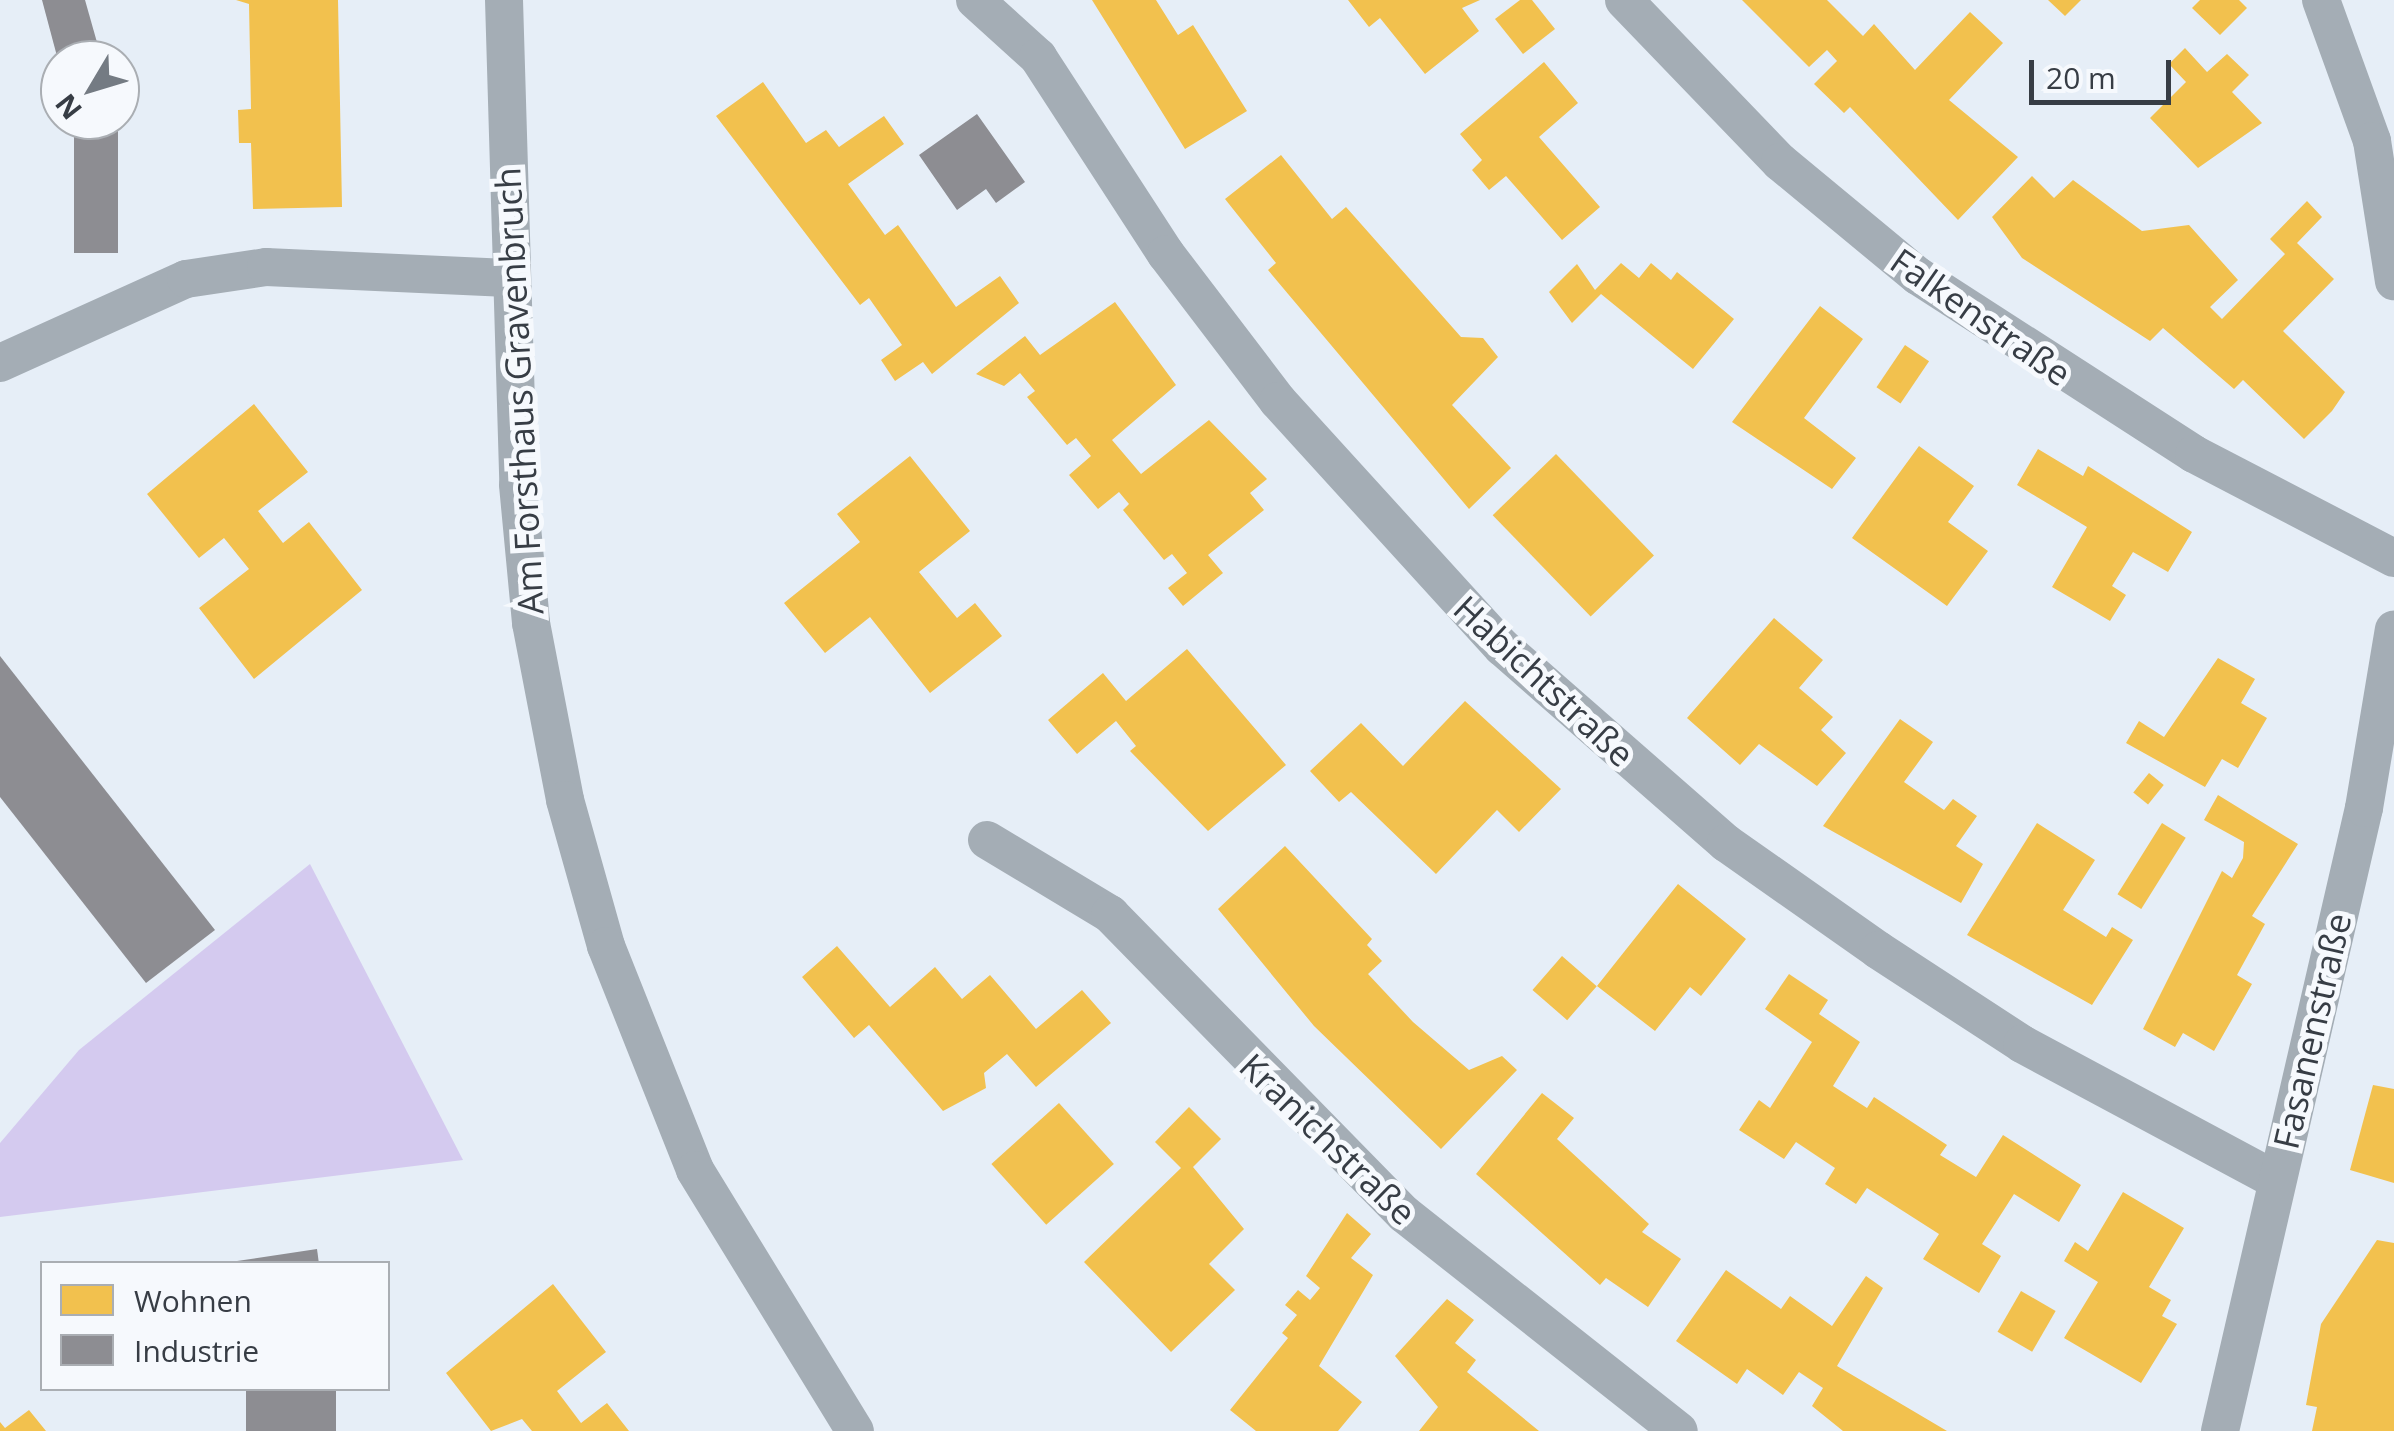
<!DOCTYPE html>
<meta charset="utf-8">
<style>
body{margin:0}
#map{position:relative;width:2394px;height:1431px;overflow:hidden;background:#e6eef7;font-family:"Open Sans",sans-serif}
div>[style]{position:absolute}
.green>*{inset:0;background:#d4caef}
.homes>*{inset:0;background:#f2c14e;transform-origin:0 0}
.industry>*{inset:0;background:#8d8d92;transform-origin:0 0}
.minor>*{height:38px;margin:-19px;padding:0 19px;transform-origin:19px;border-radius:19px;background:#a4adb5}
span{translate:-50% -50%;white-space:nowrap;text-align:center;line-height:1.15;-webkit-text-stroke:10px #f6f9fd;paint-order:stroke}
.street-label{font-size:35px;color:#373d45}
.legend{position:absolute;left:40px;top:1261px;width:350px;height:130px;box-sizing:border-box;background:#f6f9fd;border:2px solid #aaaeb3;margin:0;padding:12px 18px;list-style:none;font-size:30px;color:#373d45}
.legend li{display:flex;align-items:center;gap:20px;height:50px}
.legend b{width:50px;border:2px solid #aaaeb3}
.north{position:absolute;left:40px;top:40px;width:100px;height:100px;box-sizing:border-box;background:#f6f9fd;border:2px solid #aaaeb3;border-radius:50%;rotate:232deg;font-size:28px;font-weight:700;line-height:40px;text-align:center;color:#373d45}
.north::after{content:'';display:block;margin:auto;width:35px;height:45px;background:#747b83;clip-path:polygon(50% 0,100% 100%,50% 72%,0 100%)}
.scale{position:absolute;left:2029px;top:60px;width:142px;height:45px;box-sizing:border-box;border:5px solid #373d45;border-top:0;padding-left:12px;font-size:30px;line-height:35px;white-space:nowrap;color:#373d45;-webkit-text-stroke:8px #f6f9fd;paint-order:stroke}
</style>
<div id="map">
<div class="green">
<i style="clip-path:polygon(310px 864px,463px 1160px,0 1217px,0 1143px,79px 1050px)"></i>
</div>
<div class="homes">
<i style="clip-path:polygon(236px 0,338px 0,342px 207px,253px 209px,251px 143px,239px 143px,238px 110px,251px 109px,249px 4px)"></i>
<i style="clip-path:polygon(1092px 0,1156px 0,1178px 35px,1193px 25px,1247px 111px,1185px 149px)"></i>
<i style="clip-path:polygon(1348px 0,1480px 0,1462px 8px,1479px 31px,1425px 74px,1380px 18px,1369px 27px)"></i>
<i style="clip-path:polygon(1520px 0,1532px 0,1555px 29px,1523px 54px,1495px 19px)"></i>
<i style="clip-path:polygon(1742px 0,1827px 0,1863px 36px,1874px 24px,1915px 70px,1970px 12px,2003px 43px,1949px 100px,2018px 157px,1958px 220px,1850px 107px,1844px 113px,1814px 84px,1837px 61px,1827px 50px,1809px 67px)"></i>
<i style="clip-path:polygon(2048px 0,2081px 0,2065px 16px)"></i>
<i style="clip-path:polygon(2200px 0,2239px 0,2247px 8px,2220px 35px,2192px 8px)"></i>
<i style="clip-path:polygon(2185px 48px,2207px 72px,2227px 54px,2249px 75px,2232px 92px,2262px 123px,2198px 168px,2150px 118px,2186px 82px,2169px 64px)"></i>
<i style="clip-path:polygon(1544px 62px,1578px 103px,1539px 137px,1600px 207px,1562px 240px,1506px 176px,1489px 190px,1472px 170px,1482px 160px,1460px 134px)"></i>
<i style="clip-path:polygon(763px 82px,806px 143px,826px 130px,839px 147px,884px 116px,904px 144px,848px 184px,885px 235px,898px 225px,956px 307px,1000px 276px,1019px 303px,932px 374px,923px 362px,895px 381px,881px 360px,902px 345px,869px 298px,860px 305px,716px 116px)"></i>
<i style="clip-path:polygon(1281px 155px,1332px 219px,1346px 207px,1461px 337px,1483px 338px,1498px 357px,1452px 405px,1511px 468px,1469px 509px,1268px 270px,1276px 263px,1225px 199px)"></i>
<i style="clip-path:polygon(2032px 176px,2054px 198px,2073px 180px,2142px 231px,2189px 225px,2238px 280px,2210px 307px,2222px 319px,2285px 254px,2270px 239px,2307px 201px,2322px 217px,2297px 243px,2334px 279px,2283px 331px,2345px 392px,2332px 411px,2304px 439px,2243px 380px,2234px 389px,2163px 328px,2150px 341px,2022px 258px,1992px 217px)"></i>
<i style="clip-path:polygon(1621px 263px,1639px 278px,1651px 263px,1671px 280px,1677px 272px,1734px 319px,1693px 369px,1601px 294px,1572px 323px,1549px 292px,1577px 264px,1595px 290px)"></i>
<i style="clip-path:polygon(1115px 302px,1176px 385px,1112px 440px,1141px 474px,1209px 420px,1267px 479px,1250px 493px,1264px 510px,1208px 555px,1223px 573px,1183px 606px,1168px 588px,1187px 573px,1172px 554px,1164px 560px,1123px 510px,1129px 504px,1119px 492px,1098px 509px,1069px 475px,1091px 456px,1076px 438px,1067px 445px,1027px 397px,1035px 391px,1020px 373px,1004px 386px,976px 374px,1025px 336px,1040px 355px)"></i>
<i style="clip-path:polygon(1820px 306px,1863px 339px,1804px 418px,1856px 458px,1832px 489px,1732px 422px)"></i>
<i style="left:1905px;top:345px;width:29px;height:51px;rotate:34deg"></i>
<i style="clip-path:polygon(254px 404px,308px 472px,258px 511px,283px 543px,309px 522px,362px 590px,254px 679px,199px 608px,249px 569px,224px 538px,199px 558px,147px 494px)"></i>
<i style="clip-path:polygon(1919px 446px,1974px 486px,1948px 522px,1988px 551px,1947px 606px,1852px 538px)"></i>
<i style="clip-path:polygon(2038px 449px,2083px 476px,2088px 466px,2192px 532px,2168px 572px,2133px 552px,2112px 586px,2126px 595px,2110px 621px,2052px 587px,2087px 527px,2017px 485px)"></i>
<i style="left:1556px;top:454px;width:141px;height:88px;rotate:46deg"></i>
<i style="clip-path:polygon(910px 456px,970px 531px,919px 572px,957px 618px,975px 603px,1002px 636px,930px 693px,870px 617px,825px 653px,784px 603px,860px 542px,837px 514px)"></i>
<i style="clip-path:polygon(1774px 618px,1823px 660px,1799px 688px,1833px 717px,1821px 730px,1846px 753px,1817px 786px,1759px 744px,1740px 765px,1687px 718px)"></i>
<i style="clip-path:polygon(1187px 649px,1286px 765px,1208px 831px,1130px 751px,1136px 746px,1116px 721px,1077px 754px,1048px 720px,1103px 673px,1126px 701px)"></i>
<i style="clip-path:polygon(2218px 658px,2255px 679px,2241px 703px,2267px 718px,2238px 768px,2222px 759px,2205px 787px,2126px 743px,2139px 721px,2164px 737px)"></i>
<i style="clip-path:polygon(1465px 701px,1561px 789px,1519px 832px,1497px 810px,1436px 874px,1351px 792px,1339px 802px,1310px 771px,1361px 723px,1403px 766px)"></i>
<i style="clip-path:polygon(1900px 719px,1933px 742px,1904px 782px,1944px 810px,1953px 799px,1977px 816px,1956px 846px,1983px 864px,1961px 903px,1823px 826px)"></i>
<i style="left:2149px;top:773px;width:19px;height:25px;rotate:39deg"></i>
<i style="clip-path:polygon(2218px 795px,2298px 844px,2252px 916px,2265px 924px,2237px 975px,2252px 984px,2214px 1051px,2183px 1033px,2175px 1047px,2143px 1029px,2222px 871px,2232px 878px,2243px 858px,2244px 842px,2204px 820px)"></i>
<i style="clip-path:polygon(2037px 823px,2095px 860px,2063px 910px,2106px 937px,2112px 927px,2133px 940px,2092px 1005px,1967px 935px)"></i>
<i style="left:2162px;top:823px;width:28px;height:84px;rotate:32deg"></i>
<i style="clip-path:polygon(1285px 846px,1372px 939px,1367px 945px,1382px 961px,1368px 974px,1413px 1022px,1469px 1070px,1502px 1056px,1517px 1070px,1441px 1149px,1314px 1026px,1218px 909px)"></i>
<i style="clip-path:polygon(1678px 884px,1746px 939px,1701px 996px,1690px 987px,1655px 1031px,1597px 986px)"></i>
<i style="clip-path:polygon(837px 946px,890px 1007px,935px 967px,962px 999px,990px 975px,1036px 1029px,1082px 990px,1111px 1023px,1036px 1087px,1007px 1054px,984px 1073px,986px 1088px,943px 1111px,869px 1025px,854px 1038px,802px 977px)"></i>
<i style="left:1562px;top:956px;width:46px;height:45px;rotate:41deg"></i>
<i style="clip-path:polygon(1789px 974px,1828px 1000px,1819px 1014px,1860px 1042px,1833px 1086px,1867px 1108px,1874px 1097px,1947px 1145px,1940px 1155px,1976px 1177px,2003px 1135px,2081px 1185px,2059px 1222px,2014px 1194px,1982px 1244px,2001px 1256px,1979px 1293px,1923px 1259px,1939px 1234px,1867px 1188px,1856px 1204px,1825px 1184px,1835px 1168px,1796px 1142px,1784px 1159px,1739px 1130px,1759px 1100px,1770px 1108px,1812px 1042px,1765px 1009px)"></i>
<i style="clip-path:polygon(2373px 1085px,2394px 1089px,2394px 1183px,2350px 1170px)"></i>
<i style="clip-path:polygon(1542px 1093px,1574px 1118px,1557px 1139px,1649px 1224px,1642px 1232px,1681px 1259px,1648px 1307px,1606px 1278px,1600px 1285px,1476px 1174px)"></i>
<i style="left:1059px;top:1103px;width:82px;height:91px;rotate:48deg"></i>
<i style="clip-path:polygon(1189px 1107px,1221px 1139px,1193px 1167px,1244px 1229px,1209px 1264px,1235px 1290px,1171px 1352px,1084px 1262px,1181px 1168px,1155px 1142px)"></i>
<i style="clip-path:polygon(2123px 1192px,2184px 1228px,2149px 1287px,2171px 1300px,2162px 1316px,2177px 1324px,2141px 1383px,2064px 1338px,2098px 1282px,2064px 1261px,2075px 1242px,2088px 1251px)"></i>
<i style="clip-path:polygon(1347px 1213px,1371px 1234px,1351px 1258px,1373px 1275px,1319px 1366px,1362px 1402px,1338px 1431px,1256px 1431px,1230px 1410px,1288px 1338px,1282px 1333px,1297px 1315px,1285px 1305px,1298px 1290px,1310px 1300px,1320px 1288px,1306px 1276px)"></i>
<i style="clip-path:polygon(2377px 1240px,2394px 1243px,2394px 1431px,2312px 1431px,2317px 1407px,2306px 1405px,2321px 1324px)"></i>
<i style="clip-path:polygon(1726px 1270px,1781px 1309px,1790px 1296px,1832px 1326px,1866px 1276px,1883px 1288px,1837px 1366px,1947px 1431px,1843px 1431px,1812px 1406px,1823px 1388px,1799px 1372px,1783px 1395px,1747px 1369px,1737px 1384px,1676px 1341px)"></i>
<i style="clip-path:polygon(553px 1284px,606px 1352px,557px 1391px,581px 1423px,607px 1403px,629px 1431px,532px 1431px,522px 1419px,491px 1431px,446px 1373px)"></i>
<i style="left:2021px;top:1291px;width:40px;height:47px;rotate:30deg"></i>
<i style="clip-path:polygon(1447px 1299px,1474px 1320px,1455px 1343px,1476px 1360px,1467px 1372px,1539px 1431px,1419px 1431px,1438px 1407px,1395px 1356px)"></i>
<i style="clip-path:polygon(29px 1410px,46px 1431px,0 1431px,0 1422px,5px 1428px)"></i>
</div>
<div class="industry">
<i style="clip-path:polygon(42px 0,85px 0,102px 60px,58px 60px)"></i>
<i style="clip-path:polygon(977px 114px,1025px 182px,996px 203px,986px 189px,957px 210px,919px 155px)"></i>
<i style="left:74px;top:120px;width:44px;height:133px"></i>
<i style="clip-path:polygon(0 656px,215px 930px,146px 983px,0 797px)"></i>
<i style="clip-path:polygon(317px 1249px,319px 1264px,238px 1264px,237px 1261px)"></i>
<i style="left:246px;top:1388px;width:90px;height:43px"></i>
</div>
<div class="minor">
<i style="left:504px;top:0;width:485px;rotate:88.3deg"></i>
<i style="left:518px;top:485px;width:139px;rotate:84.6deg"></i>
<i style="left:531px;top:623px;width:180px;rotate:79.1deg"></i>
<i style="left:565px;top:800px;width:152px;rotate:74.3deg"></i>
<i style="left:606px;top:946px;width:241px;rotate:68.3deg"></i>
<i style="left:695px;top:1170px;width:306px;rotate:58.5deg"></i>
<i style="left:975px;top:0;width:85px;rotate:42.1deg"></i>
<i style="left:1038px;top:57px;width:235px;rotate:57deg"></i>
<i style="left:1166px;top:254px;width:185px;rotate:52.7deg"></i>
<i style="left:1278px;top:401px;width:333px;rotate:47.7deg"></i>
<i style="left:1502px;top:647px;width:298px;rotate:41.2deg"></i>
<i style="left:1726px;top:843px;width:186px;rotate:35.1deg"></i>
<i style="left:1878px;top:950px;width:172px;rotate:33.1deg"></i>
<i style="left:2022px;top:1044px;width:289px;rotate:28.2deg"></i>
<i style="left:1624px;top:0;width:225px;rotate:46.1deg"></i>
<i style="left:1780px;top:162px;width:179px;rotate:39.6deg"></i>
<i style="left:1918px;top:276px;width:328px;rotate:32.8deg"></i>
<i style="left:2194px;top:454px;width:225px;rotate:27.5deg"></i>
<i style="left:2321px;top:0;width:150px;rotate:70.1deg"></i>
<i style="left:2372px;top:141px;width:142px;rotate:81.1deg"></i>
<i style="left:0;top:363px;width:204px;rotate:-24.3deg"></i>
<i style="left:186px;top:279px;width:81px;rotate:-8.5deg"></i>
<i style="left:266px;top:267px;width:242px;rotate:2.6deg"></i>
<i style="left:987px;top:840px;width:144px;rotate:31deg"></i>
<i style="left:1110px;top:914px;width:420px;rotate:45.6deg"></i>
<i style="left:1404px;top:1214px;width:350px;rotate:38.3deg"></i>
<i style="left:2220px;top:1431px;width:639px;rotate:-76.99deg"></i>
<i style="left:2364px;top:808px;width:181px;rotate:-80.5deg"></i>
</div>
<div class="street-label">
<span style="left:1981px;top:317px;rotate:35deg">Falkenstraße</span>
<span style="left:519px;top:391px;rotate:-93deg">Am Forsthaus Gravenbruch</span>
<span style="left:1544px;top:681px;rotate:43deg">Habichtstraße</span>
<span style="left:2312px;top:1031px;rotate:-77deg">Fasanenstraße</span>
<span style="left:1328px;top:1139px;rotate:44deg">Kranichstraße</span>
</div>
<ul class="legend">
<li><b style="height:28px;background:#f2c14e"></b>Wohnen</li>
<li><b style="height:28px;background:#8d8d92"></b>Industrie</li>
</ul>
<div class="north">N</div>
<div class="scale">20 m</div>
</div>
